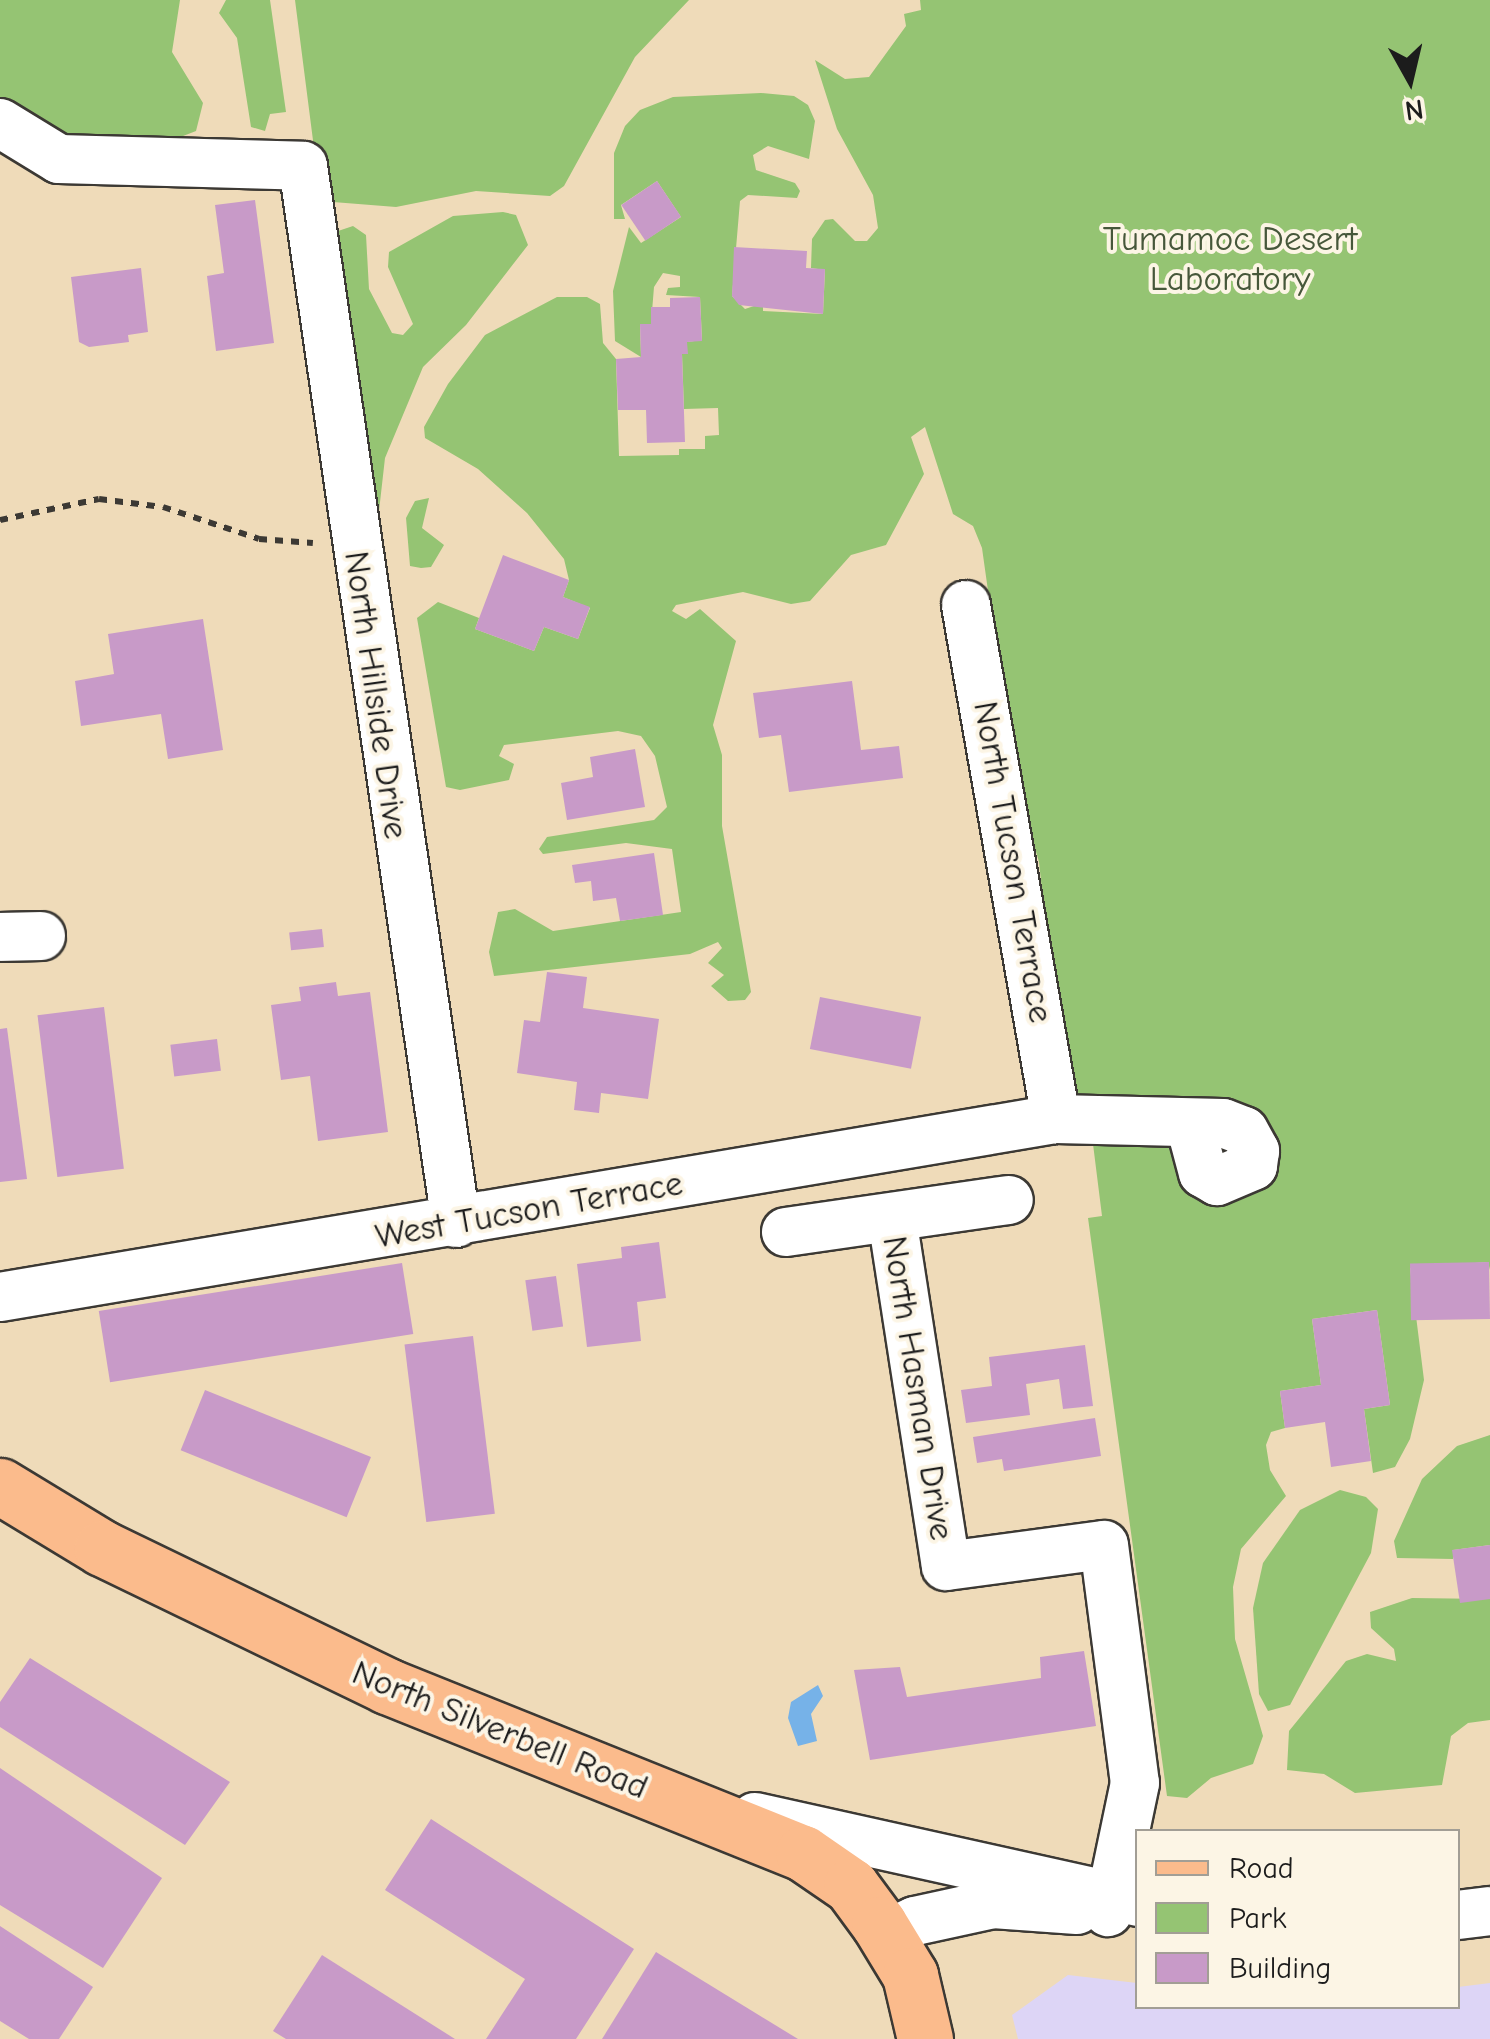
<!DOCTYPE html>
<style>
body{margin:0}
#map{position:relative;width:1490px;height:2039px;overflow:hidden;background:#efdbb9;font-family:"Comic Neue",sans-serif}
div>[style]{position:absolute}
.built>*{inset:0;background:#ddd5f6}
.green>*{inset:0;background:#95c473}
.water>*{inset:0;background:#76b2e8}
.building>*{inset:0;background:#c89ac8;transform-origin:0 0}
.path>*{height:6px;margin-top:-3px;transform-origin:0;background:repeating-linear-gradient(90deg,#3c3934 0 8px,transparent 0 16px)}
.roads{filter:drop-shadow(2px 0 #3c3934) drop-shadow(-2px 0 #3c3934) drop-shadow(0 2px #3c3934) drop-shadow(0 -2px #3c3934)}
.minor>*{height:48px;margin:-24px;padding:0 24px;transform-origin:24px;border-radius:24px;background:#fff}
.major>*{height:55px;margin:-27.5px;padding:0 27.5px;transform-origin:27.5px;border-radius:27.5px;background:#fbbb8c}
span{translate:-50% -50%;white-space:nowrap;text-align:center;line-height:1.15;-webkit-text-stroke:8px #fcf5e5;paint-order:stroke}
.park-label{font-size:35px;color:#46573a}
.street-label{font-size:35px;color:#1c1c1c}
.legend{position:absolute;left:1135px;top:1829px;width:325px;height:180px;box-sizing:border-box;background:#fcf5e5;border:2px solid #a29e95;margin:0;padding:12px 18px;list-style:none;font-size:30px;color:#1c1c1c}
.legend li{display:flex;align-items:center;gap:20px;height:50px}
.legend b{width:50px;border:2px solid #a29e95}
.north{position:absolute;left:1360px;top:30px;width:100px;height:100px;-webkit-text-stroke:8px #fcf5e5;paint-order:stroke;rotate:172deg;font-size:28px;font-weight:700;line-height:40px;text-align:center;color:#1c1c1c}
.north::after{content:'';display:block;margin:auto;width:35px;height:45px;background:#1c1c1c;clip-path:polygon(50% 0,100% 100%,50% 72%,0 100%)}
</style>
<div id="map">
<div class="built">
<i style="clip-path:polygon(1068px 1975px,1137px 1983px,1138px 2006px,1458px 2006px,1458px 1987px,1490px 1983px,1490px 2039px,1018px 2039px,1012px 2015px)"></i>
</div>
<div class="green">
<i style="clip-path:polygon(0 0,180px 0,172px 52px,203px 103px,196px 131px,165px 143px,85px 147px,10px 106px,0 99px)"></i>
<i style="clip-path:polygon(226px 0,270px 0,286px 112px,270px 114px,265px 131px,251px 127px,237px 38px,219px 13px)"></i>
<i style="clip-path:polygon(295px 0,689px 0,635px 57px,564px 186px,550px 196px,476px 191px,396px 207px,333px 202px,320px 195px)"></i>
<i style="clip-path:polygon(920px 0,1490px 0,1490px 1270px,1488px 1262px,1410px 1268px,1424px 1380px,1410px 1439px,1395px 1467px,1373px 1473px,1364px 1409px,1390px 1405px,1377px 1310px,1312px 1319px,1321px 1385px,1280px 1391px,1285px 1428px,1271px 1432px,1266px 1445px,1270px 1470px,1286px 1496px,1241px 1549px,1233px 1587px,1235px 1639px,1263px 1736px,1253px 1764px,1211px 1778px,1187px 1798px,1167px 1796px,1088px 1218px,1102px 1216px,1089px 1112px,1066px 1116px,1039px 862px,1014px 776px,982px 548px,973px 526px,953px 514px,925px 427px,911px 437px,924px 474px,886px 545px,851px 555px,810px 601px,791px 604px,743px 592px,676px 605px,672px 611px,686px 619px,700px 609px,736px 641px,713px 725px,722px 755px,722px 826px,751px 992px,745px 1000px,728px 1001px,711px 986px,724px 975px,708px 963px,722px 948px,718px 942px,690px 954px,494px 976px,489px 952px,498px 912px,515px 909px,553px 931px,681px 912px,672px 849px,626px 843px,543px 854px,539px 849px,547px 837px,654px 820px,667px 807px,655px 756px,641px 736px,618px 731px,504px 745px,499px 756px,514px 764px,509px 780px,460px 790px,446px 787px,417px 618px,438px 602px,479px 618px,475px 629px,534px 651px,544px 627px,578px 639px,590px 608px,563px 597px,569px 580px,564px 559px,527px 513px,478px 469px,425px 438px,424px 427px,448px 384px,485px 335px,557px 297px,587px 297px,600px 304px,603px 343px,616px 359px,619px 456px,679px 455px,679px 449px,705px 449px,705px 436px,719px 435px,718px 408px,684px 409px,682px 354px,687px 342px,702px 340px,700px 297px,666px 295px,668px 288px,680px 287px,680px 276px,663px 273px,654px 287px,651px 324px,640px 325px,641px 357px,615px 341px,613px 291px,629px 227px,641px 243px,681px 217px,657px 181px,621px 205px,625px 219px,614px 219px,614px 153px,625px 126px,640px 110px,673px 97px,761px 93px,794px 96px,808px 105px,815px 121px,809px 159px,768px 146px,753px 155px,756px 170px,795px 183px,800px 191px,797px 198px,748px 195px,740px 201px,732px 296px,745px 309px,763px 303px,763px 311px,823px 314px,825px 270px,811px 268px,812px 239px,825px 220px,833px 219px,855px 241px,867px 241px,878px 228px,873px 195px,837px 129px,815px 60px,845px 79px,869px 77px,906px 26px,904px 14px,921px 10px)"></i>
<i style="clip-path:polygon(503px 212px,516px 215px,528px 245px,466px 325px,423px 367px,385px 458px,379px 511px,468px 1144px,332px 233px,353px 226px,366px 235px,369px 289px,392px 333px,403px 335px,413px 324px,388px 267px,389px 252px,453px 216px)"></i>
<i style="clip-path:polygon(429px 498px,422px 528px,444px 545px,431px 567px,421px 568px,410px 566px,406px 518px,415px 501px)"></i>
<i style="clip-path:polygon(1490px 1435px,1490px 1545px,1453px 1550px,1453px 1559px,1397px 1558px,1394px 1541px,1422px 1479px,1457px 1446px)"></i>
<i style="clip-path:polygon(1340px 1490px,1366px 1497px,1378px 1509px,1371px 1553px,1290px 1705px,1268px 1711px,1259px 1694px,1253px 1608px,1263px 1563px,1300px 1510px)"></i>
<i style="clip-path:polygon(1412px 1598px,1490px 1599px,1490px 1720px,1468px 1723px,1451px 1736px,1442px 1785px,1355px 1793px,1324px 1774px,1287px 1770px,1289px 1731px,1346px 1661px,1367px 1654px,1396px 1661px,1394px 1649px,1371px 1628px,1370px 1612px)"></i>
</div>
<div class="water">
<i style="clip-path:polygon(818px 1685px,823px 1696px,811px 1714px,817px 1741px,798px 1746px,788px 1718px,791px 1702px)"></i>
</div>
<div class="building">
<i style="left:657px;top:181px;width:43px;height:43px;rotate:56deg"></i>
<i style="clip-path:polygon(255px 200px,274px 343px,216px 351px,207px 276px,224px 273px,215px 205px)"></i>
<i style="clip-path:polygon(734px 247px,807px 251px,806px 268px,825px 269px,823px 314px,739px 305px,732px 296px)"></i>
<i style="clip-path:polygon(141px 268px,148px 332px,128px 335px,129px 342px,89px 347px,79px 342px,71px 277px)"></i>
<i style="clip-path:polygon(700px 297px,702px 341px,687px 342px,688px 354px,682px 354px,685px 442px,647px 443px,646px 410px,618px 410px,616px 359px,641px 357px,640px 324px,651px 324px,651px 307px,670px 307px,670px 298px)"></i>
<i style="clip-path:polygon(503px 555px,569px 580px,563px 597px,590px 607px,578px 639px,544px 627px,534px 651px,475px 629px)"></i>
<i style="clip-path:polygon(203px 619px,223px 750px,168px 759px,161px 714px,81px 726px,75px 681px,114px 674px,108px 634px)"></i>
<i style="clip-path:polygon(852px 681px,861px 750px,899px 746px,903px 778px,789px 792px,781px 735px,759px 738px,753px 693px)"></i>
<i style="clip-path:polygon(635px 749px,645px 807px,567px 820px,561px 783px,593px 777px,590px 757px)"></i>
<i style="clip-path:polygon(654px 853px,663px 915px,620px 921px,616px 898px,593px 901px,591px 881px,575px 883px,572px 865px)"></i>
<i style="left:322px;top:929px;width:18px;height:33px;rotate:84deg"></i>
<i style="clip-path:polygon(547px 972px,587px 977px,583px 1008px,659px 1019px,648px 1099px,601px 1093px,599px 1113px,574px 1110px,577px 1082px,517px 1073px,524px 1020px,540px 1022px)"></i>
<i style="clip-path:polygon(336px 982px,338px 996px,370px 992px,388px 1132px,318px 1141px,310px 1076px,281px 1080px,271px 1005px,301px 1001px,299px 987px)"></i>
<i style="left:820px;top:997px;width:103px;height:53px;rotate:11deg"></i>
<i style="left:104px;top:1007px;width:163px;height:67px;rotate:83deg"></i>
<i style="clip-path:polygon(7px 1028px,27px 1179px,0 1182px,0 1029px)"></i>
<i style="left:217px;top:1039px;width:32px;height:47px;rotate:83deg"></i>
<i style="clip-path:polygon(659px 1242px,666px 1298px,637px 1302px,641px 1341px,587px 1347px,577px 1264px,622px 1258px,621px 1247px)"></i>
<i style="left:1489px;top:1262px;width:57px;height:79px;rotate:89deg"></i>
<i style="left:402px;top:1263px;width:72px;height:307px;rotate:81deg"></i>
<i style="left:556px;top:1276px;width:51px;height:31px;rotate:82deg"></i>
<i style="clip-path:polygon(1377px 1310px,1390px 1405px,1364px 1409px,1371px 1461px,1331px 1467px,1325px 1422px,1285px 1428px,1280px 1391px,1321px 1385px,1312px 1319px)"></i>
<i style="left:473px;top:1336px;width:179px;height:69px;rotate:83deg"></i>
<i style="clip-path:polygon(1085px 1345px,1093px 1406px,1063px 1409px,1059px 1379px,1026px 1384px,1030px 1415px,966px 1423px,961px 1390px,992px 1386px,989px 1357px)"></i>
<i style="left:205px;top:1390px;width:179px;height:65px;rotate:22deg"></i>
<i style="clip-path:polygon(1095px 1418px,1101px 1456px,1004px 1471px,1002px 1459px,977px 1463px,973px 1437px)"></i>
<i style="clip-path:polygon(1490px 1545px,1490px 1599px,1460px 1603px,1452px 1550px)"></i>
<i style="clip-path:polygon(1084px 1651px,1096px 1726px,870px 1760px,854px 1670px,900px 1667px,907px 1697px,1041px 1678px,1040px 1657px)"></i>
<i style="clip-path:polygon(30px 1658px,230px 1782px,185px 1845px,0 1727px,0 1702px)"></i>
<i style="clip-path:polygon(0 1768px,162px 1878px,103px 1968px,0 1905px)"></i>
<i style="clip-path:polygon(431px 1819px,634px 1949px,576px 2039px,486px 2039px,525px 1979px,385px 1890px)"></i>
<i style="clip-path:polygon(0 1926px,93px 1987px,59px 2039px,29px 2039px,0 2021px)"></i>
<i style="clip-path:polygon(656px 1952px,798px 2039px,602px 2039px)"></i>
<i style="clip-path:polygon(322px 1955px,455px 2039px,286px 2039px,273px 2031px)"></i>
</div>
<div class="path">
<i style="left:0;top:520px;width:101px;rotate:-12deg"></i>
<i style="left:99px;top:499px;width:64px;rotate:7.1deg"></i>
<i style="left:163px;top:507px;width:101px;rotate:18.4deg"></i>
<i style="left:259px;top:539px;width:54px;rotate:4.2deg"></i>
</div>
<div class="roads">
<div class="minor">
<i style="left:0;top:123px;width:69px;rotate:31.4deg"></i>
<i style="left:59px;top:159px;width:244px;rotate:1.6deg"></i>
<i style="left:303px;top:166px;width:1068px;rotate:81.76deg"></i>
<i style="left:966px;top:605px;width:522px;rotate:80.07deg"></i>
<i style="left:0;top:937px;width:41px;rotate:-1.4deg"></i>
<i style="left:892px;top:1218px;width:352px;rotate:81.2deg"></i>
<i style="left:946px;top:1566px;width:159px;rotate:-7.6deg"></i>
<i style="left:1104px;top:1545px;width:240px;rotate:82.6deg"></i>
<i style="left:1135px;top:1783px;width:132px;rotate:101.8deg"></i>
<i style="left:786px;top:1232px;width:225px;rotate:-8.2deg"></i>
<i style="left:0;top:1297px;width:1071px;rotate:-9.57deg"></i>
<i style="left:1056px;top:1119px;width:167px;rotate:1.4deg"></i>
<i style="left:1223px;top:1123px;width:22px;rotate:21deg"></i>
<i style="left:1244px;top:1131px;width:23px;rotate:61deg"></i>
<i style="left:1255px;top:1151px;width:15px;rotate:98deg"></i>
<i style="left:1253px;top:1166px;width:39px;rotate:157deg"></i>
<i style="left:1217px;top:1181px;width:16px;rotate:-150deg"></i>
<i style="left:1203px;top:1173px;width:51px;rotate:-104.9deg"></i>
<i style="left:755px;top:1817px;width:392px;rotate:12.5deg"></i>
<i style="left:1458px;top:1915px;width:32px;rotate:-7deg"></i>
<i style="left:885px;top:1935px;width:33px;rotate:-25deg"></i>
<i style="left:915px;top:1921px;width:80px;rotate:-12.3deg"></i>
<i style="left:993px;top:1904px;width:84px;rotate:4.1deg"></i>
</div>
<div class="major">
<i style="left:0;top:1486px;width:119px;rotate:31.3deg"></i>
<i style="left:102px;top:1548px;width:317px;rotate:25.8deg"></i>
<i style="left:387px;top:1686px;width:448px;rotate:21.9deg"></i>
<i style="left:803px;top:1853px;width:58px;rotate:34.5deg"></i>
<i style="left:851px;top:1886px;width:47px;rotate:53.6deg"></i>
<i style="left:879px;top:1924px;width:60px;rotate:58.7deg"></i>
<i style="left:910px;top:1975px;width:66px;rotate:76.8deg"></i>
</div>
</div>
<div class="park-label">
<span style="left:1230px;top:259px">Tumamoc Desert<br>Laboratory</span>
</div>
<div class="street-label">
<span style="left:376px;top:695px;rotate:82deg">North Hillside Drive</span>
<span style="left:1013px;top:862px;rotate:80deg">North Tucson Terrace</span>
<span style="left:529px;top:1210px;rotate:-10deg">West Tucson Terrace</span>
<span style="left:918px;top:1388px;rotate:81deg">North Hasman Drive</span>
<span style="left:500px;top:1730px;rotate:22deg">North Silverbell Road</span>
</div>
<ul class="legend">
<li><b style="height:12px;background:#fbbb8c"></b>Road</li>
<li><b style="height:28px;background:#95c473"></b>Park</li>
<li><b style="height:28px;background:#c89ac8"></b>Building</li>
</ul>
<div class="north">N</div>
</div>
